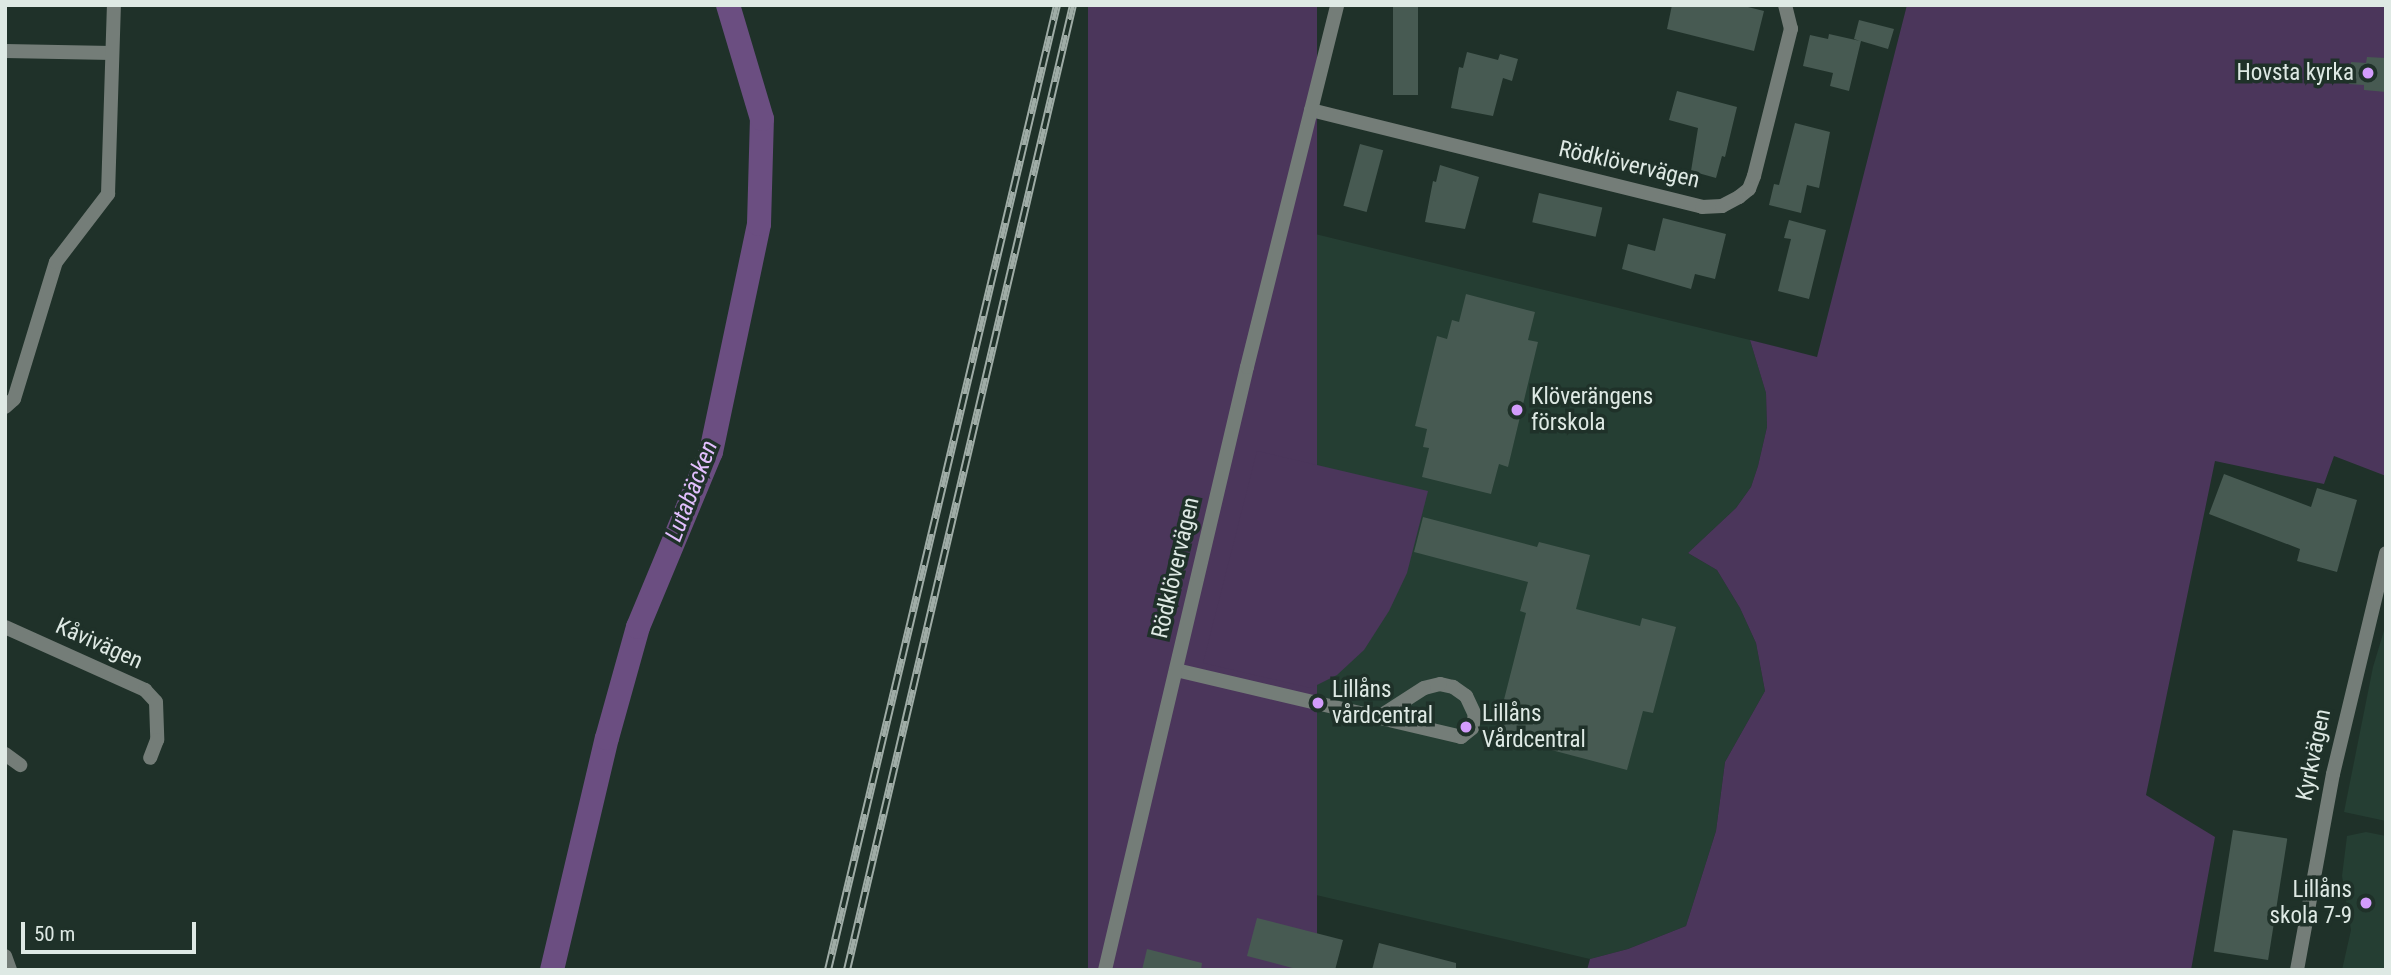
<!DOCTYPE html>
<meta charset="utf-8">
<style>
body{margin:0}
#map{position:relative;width:2391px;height:975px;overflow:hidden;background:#1f3129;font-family:"Roboto Condensed",sans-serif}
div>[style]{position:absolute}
.built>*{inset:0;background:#253e33}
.green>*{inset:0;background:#4b365b;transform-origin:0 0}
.canal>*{height:24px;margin:-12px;padding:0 12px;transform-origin:12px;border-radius:12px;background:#6b4e81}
.building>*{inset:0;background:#475a52;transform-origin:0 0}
.minor>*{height:14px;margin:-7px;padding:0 7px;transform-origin:7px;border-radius:7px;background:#747d78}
.tertiary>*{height:14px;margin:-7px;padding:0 7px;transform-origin:7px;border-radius:7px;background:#747d78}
.rail>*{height:8px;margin-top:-4px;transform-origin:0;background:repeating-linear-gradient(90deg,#1f3129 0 16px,#9faca6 0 32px);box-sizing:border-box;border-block:2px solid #9faca6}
.dots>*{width:19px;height:19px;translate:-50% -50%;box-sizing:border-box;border:4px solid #1f3129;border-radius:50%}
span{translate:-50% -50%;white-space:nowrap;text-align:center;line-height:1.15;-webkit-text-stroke:7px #1f3129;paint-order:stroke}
.poi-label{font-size:23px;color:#dee9e4}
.right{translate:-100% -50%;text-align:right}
.left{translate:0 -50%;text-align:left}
.street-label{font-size:23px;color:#dee9e4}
.water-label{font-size:24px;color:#e2bffe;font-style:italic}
.frame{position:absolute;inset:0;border:7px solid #dee9e4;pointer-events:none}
.scale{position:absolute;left:21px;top:922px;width:175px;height:32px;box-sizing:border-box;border:4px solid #dee9e4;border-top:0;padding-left:9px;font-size:21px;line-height:24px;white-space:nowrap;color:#dee9e4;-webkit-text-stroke:5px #1f3129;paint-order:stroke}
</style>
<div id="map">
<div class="built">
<i style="clip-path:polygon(1311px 233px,1750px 340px,1766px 393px,1767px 427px,1758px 466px,1751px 487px,1736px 508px,1688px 553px,1717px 570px,1740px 608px,1756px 643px,1765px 691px,1725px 762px,1716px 831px,1686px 926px,1628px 949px,1590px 959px,1153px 857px)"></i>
<i style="clip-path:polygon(2386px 624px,2386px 821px,2344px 812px,2373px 667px)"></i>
<i style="clip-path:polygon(2366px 832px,2386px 836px,2386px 970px,2342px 970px,2351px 930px,2342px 876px,2347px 836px)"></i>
</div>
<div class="green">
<i style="left:1088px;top:5px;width:229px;height:991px"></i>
<i style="clip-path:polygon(1907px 5px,2386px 5px,2386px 476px,2334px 456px,2324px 484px,2215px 461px,2146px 795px,2215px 837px,2191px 970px,1587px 970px,1590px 959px,1628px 949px,1686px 926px,1716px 831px,1725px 762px,1765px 691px,1756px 643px,1740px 608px,1717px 570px,1688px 553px,1736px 508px,1751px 487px,1758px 466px,1767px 427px,1766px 393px,1750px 340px,1817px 357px)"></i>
<i style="clip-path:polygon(1257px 451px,1428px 491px,1407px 573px,1389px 611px,1364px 650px,1337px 675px,1311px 688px,1203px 663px)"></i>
</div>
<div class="canal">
<i style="left:552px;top:970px;width:238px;rotate:-76.7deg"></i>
<i style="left:607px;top:738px;width:115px;rotate:-74.4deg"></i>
<i style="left:638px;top:627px;width:190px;rotate:-67.4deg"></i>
<i style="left:711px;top:452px;width:233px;rotate:-78.1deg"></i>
<i style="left:759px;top:224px;width:105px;rotate:-88.4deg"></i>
<i style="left:762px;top:119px;width:119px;rotate:-106.6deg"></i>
</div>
<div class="building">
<i style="left:1393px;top:5px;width:25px;height:90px"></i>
<i style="clip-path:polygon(1672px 5px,1740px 5px,1764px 11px,1754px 51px,1667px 29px)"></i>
<i style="clip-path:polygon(1859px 20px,1894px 29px,1888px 49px,1861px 41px,1849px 91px,1830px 86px,1833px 73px,1803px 66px,1810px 35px,1828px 39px,1829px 34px,1860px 41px,1854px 39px)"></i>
<i style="clip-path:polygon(1467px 52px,1498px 60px,1500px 54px,1518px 59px,1512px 81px,1503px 78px,1493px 116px,1451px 108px,1459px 67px,1463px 68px)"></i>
<i style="clip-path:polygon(2367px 57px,2386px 58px,2386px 92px,2364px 90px,2364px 85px,2349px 84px,2351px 62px,2366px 63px)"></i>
<i style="clip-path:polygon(1677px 91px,1737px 107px,1725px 157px,1722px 156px,1716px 178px,1691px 171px,1698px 128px,1669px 120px)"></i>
<i style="clip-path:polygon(1795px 123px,1830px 132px,1819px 188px,1807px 185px,1801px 213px,1769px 205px,1774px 184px,1779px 185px)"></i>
<i style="left:1360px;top:144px;width:24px;height:64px;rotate:15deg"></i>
<i style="clip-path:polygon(1440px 165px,1479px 177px,1465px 229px,1425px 222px,1433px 181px,1436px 182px)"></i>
<i style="left:1539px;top:193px;width:65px;height:30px;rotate:13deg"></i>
<i style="clip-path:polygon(1663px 218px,1726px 234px,1715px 279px,1695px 274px,1691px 289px,1622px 269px,1628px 244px,1655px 251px)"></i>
<i style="clip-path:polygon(1789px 220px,1826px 230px,1809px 299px,1778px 291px,1791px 239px,1784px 238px)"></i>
<i style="clip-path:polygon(1466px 294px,1535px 312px,1528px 340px,1538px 342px,1508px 467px,1499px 464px,1491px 494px,1422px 477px,1429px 448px,1423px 447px,1427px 429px,1415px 426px,1437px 336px,1447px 339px,1452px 320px,1459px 322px)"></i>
<i style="clip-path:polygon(2224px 474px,2311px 507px,2317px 488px,2357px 500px,2337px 572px,2297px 561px,2300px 549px,2209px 514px)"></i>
<i style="clip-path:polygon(1423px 517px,1537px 547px,1539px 542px,1590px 555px,1576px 609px,1640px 626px,1642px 618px,1676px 627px,1653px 713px,1643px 711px,1627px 770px,1495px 735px,1526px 613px,1520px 611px,1528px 582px,1414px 552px)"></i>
<i style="left:2233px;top:830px;width:55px;height:123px;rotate:9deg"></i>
<i style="clip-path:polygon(1257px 918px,1343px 940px,1335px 970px,1300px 970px,1247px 956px)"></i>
<i style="clip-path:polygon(1379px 943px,1456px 963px,1456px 970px,1372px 970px)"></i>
<i style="clip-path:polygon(1147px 949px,1202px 963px,1201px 970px,1142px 970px)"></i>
</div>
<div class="minor">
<i style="left:5px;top:51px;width:107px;rotate:1.1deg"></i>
<i style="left:1311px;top:110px;width:403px;rotate:13.9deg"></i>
<i style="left:1702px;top:207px;width:20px;rotate:-3deg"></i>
<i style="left:1722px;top:206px;width:19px;rotate:-28deg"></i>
<i style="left:1739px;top:197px;width:13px;rotate:-39deg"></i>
<i style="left:1749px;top:189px;width:14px;rotate:-69deg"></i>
<i style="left:1754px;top:176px;width:152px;rotate:-75.9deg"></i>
<i style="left:1791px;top:29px;width:25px;rotate:-104deg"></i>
<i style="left:5px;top:407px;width:12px;rotate:-42deg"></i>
<i style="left:14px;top:399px;width:143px;rotate:-73deg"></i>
<i style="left:56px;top:262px;width:86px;rotate:-52.6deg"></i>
<i style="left:108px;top:194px;width:189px;rotate:-88.2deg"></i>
<i style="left:5px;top:627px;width:154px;rotate:24.2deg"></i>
<i style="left:145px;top:690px;width:16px;rotate:47deg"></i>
<i style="left:156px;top:702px;width:38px;rotate:88deg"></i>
<i style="left:157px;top:740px;width:19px;rotate:111deg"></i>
<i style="left:1176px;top:670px;width:293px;rotate:13.2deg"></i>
<i style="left:1461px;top:737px;width:14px;rotate:-39deg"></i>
<i style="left:1472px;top:728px;width:13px;rotate:-77deg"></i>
<i style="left:1475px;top:715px;width:21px;rotate:-115deg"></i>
<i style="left:1466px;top:696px;width:16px;rotate:-145deg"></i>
<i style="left:1453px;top:687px;width:13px;rotate:-167deg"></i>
<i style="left:1440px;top:684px;width:16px;rotate:166deg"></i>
<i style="left:1424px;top:688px;width:54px;rotate:147.2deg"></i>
<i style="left:5px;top:754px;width:19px;rotate:36deg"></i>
<i style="left:1105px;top:970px;width:619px;rotate:-76.75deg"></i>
<i style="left:1247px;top:367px;width:373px;rotate:-76deg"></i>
<i style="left:2297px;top:970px;width:199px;rotate:-79.6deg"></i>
<i style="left:2333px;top:774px;width:227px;rotate:-76.5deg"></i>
</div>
<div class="tertiary">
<i style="left:5px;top:956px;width:15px;rotate:70deg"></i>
</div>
<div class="rail">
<i style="left:828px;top:970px;width:992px;rotate:-76.65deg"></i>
<i style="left:847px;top:970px;width:991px;rotate:-76.82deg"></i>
</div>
<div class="dots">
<i style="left:2368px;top:73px;background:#d39cfc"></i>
<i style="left:1517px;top:410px;background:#d39cfc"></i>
<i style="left:1318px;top:703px;background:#d39cfc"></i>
<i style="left:1466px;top:727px;background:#d39cfc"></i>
<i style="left:2366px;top:903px;background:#d39cfc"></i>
</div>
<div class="poi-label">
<span class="right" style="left:2354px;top:73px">Hovsta kyrka</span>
<span class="left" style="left:1531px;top:410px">Klöverängens<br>förskola</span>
<span class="left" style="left:1332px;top:703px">Lillåns<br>vårdcentral</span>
<span class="left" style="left:1482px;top:727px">Lillåns<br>Vårdcentral</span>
<span class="right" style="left:2352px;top:903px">Lillåns<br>skola 7-9</span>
</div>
<div class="street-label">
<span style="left:1629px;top:165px;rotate:13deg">Rödklövervägen</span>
<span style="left:1176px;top:568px;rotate:-77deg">Rödklövervägen</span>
<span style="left:99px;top:644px;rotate:24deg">Kåvivägen</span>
<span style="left:2314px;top:755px;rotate:-78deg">Kyrkvägen</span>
</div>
<div class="water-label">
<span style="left:692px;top:491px;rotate:-69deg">Lutabäcken</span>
</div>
<div class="frame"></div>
<div class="scale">50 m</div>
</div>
